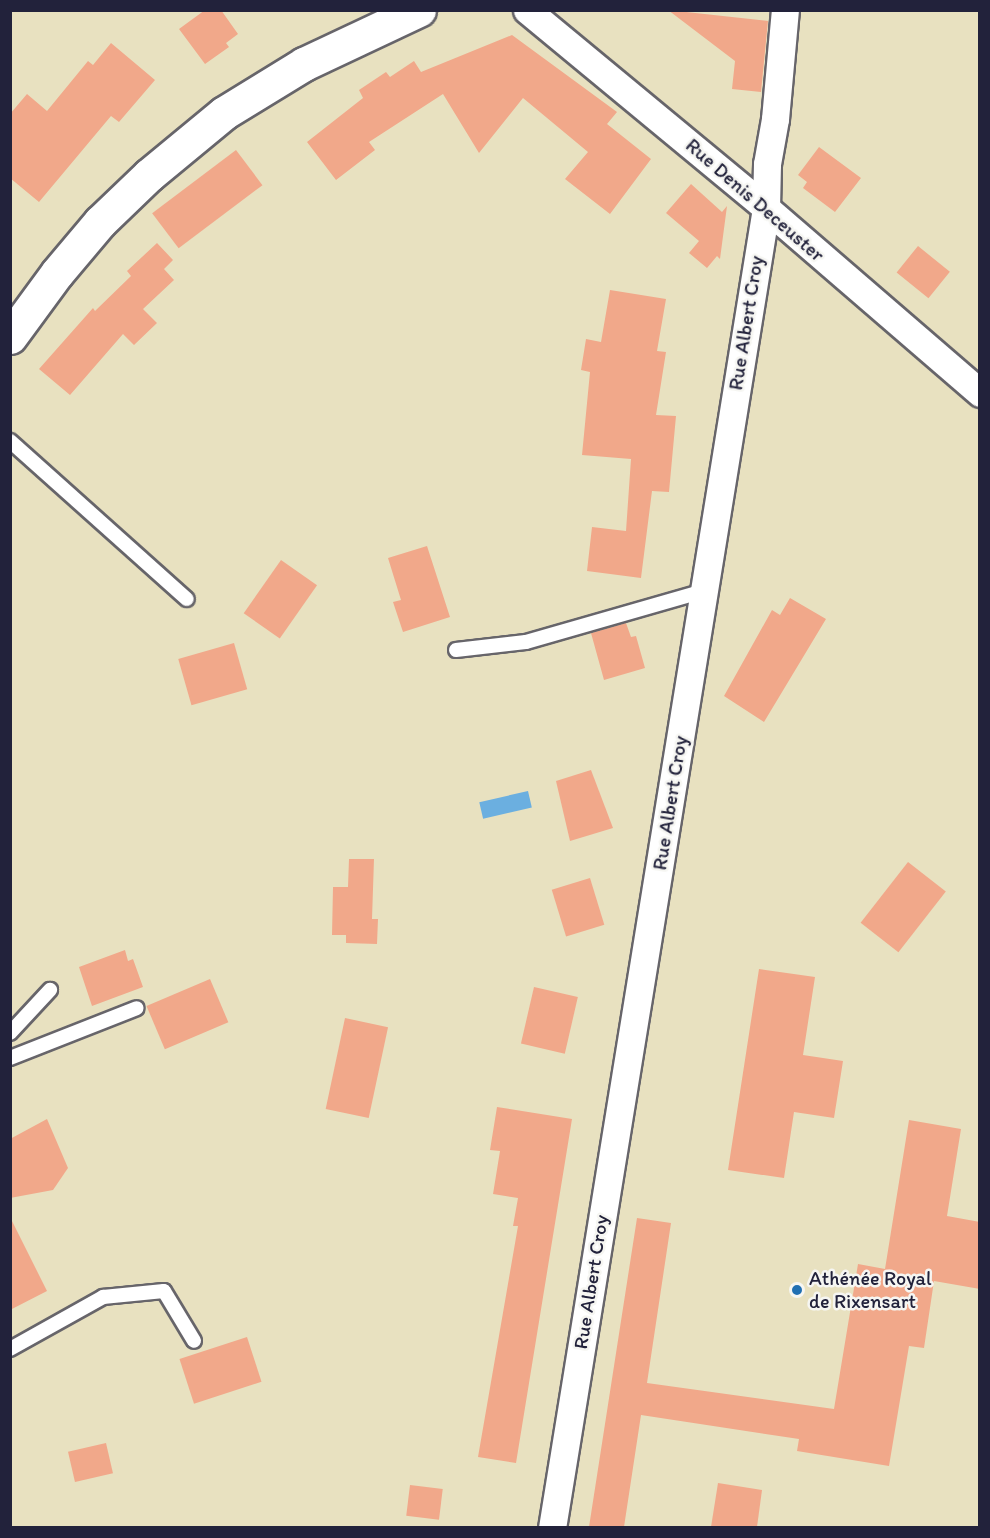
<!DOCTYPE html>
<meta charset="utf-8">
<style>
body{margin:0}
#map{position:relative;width:990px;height:1538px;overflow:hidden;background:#e8e1c0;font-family:Itim,sans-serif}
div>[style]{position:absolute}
.water>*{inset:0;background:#6bafe0;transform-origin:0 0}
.building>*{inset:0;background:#f1a88a;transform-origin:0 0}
.roads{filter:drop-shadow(2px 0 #67656a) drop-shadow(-2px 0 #67656a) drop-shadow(0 2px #67656a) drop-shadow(0 -2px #67656a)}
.service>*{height:14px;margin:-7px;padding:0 7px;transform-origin:7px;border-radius:7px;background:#fff}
.minor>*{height:27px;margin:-13.5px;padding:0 13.5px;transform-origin:13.5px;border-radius:13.5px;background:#fff}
.secondary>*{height:33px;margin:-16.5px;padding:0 16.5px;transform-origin:16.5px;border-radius:16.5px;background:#fff}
.dots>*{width:16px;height:16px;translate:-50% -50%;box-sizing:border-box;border:3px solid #f6f6f2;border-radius:50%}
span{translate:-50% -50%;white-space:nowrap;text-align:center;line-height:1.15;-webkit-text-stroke:5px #f6f6f2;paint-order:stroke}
.street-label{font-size:20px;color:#22223b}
.poi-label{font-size:20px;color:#22223b}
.left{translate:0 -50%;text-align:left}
.frame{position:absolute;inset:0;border:12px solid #22223b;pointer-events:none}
</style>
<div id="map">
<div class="water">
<i style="left:528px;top:791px;width:17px;height:50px;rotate:77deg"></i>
</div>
<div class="building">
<i style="clip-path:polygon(205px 10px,221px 10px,238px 34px,226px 43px,229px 47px,205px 64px,179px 29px)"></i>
<i style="clip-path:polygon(668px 10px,768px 21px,761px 92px,732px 89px,735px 61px)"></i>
<i style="clip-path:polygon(512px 35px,617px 112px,607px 124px,651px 159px,610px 214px,565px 179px,588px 152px,523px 98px,479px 153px,443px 94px,369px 142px,375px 150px,336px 180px,307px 142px,363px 98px,359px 90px,386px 72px,390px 77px,414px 61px,421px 72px)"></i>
<i style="clip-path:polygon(111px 43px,155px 80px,119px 122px,111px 116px,39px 202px,10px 178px,10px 114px,27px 94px,47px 111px,88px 61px,93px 65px)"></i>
<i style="clip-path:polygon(819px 147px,861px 178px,835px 212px,803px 188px,807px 182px,798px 175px)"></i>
<i style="left:236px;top:150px;width:44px;height:105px;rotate:53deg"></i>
<i style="clip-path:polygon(691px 184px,722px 212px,727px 206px,720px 259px,717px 256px,707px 268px,689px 253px,699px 241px,666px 213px)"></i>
<i style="clip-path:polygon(157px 243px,173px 260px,164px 269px,174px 280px,143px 309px,157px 323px,134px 345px,123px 334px,70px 395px,39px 369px,93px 308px,95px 311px,131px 276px,127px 271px)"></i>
<i style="left:918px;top:246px;width:41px;height:34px;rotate:39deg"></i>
<i style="clip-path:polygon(610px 290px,666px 299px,657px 351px,666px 352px,656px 415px,676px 416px,669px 492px,652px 491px,641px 578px,587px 571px,592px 527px,626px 531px,631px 459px,582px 455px,590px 372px,581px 370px,586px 339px,601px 342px)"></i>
<i style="clip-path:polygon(427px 546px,450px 617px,403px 632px,393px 602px,401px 600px,388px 558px)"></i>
<i style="left:281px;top:560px;width:44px;height:65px;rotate:35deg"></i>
<i style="clip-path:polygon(790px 598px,826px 619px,764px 722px,724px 696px,772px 610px,780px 615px)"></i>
<i style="clip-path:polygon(626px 623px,631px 637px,636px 636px,645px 668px,604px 680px,591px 633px)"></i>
<i style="left:234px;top:643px;width:48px;height:58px;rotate:74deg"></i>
<i style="clip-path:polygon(591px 770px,613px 828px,570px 841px,556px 781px)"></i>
<i style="clip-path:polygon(349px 859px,374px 859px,372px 919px,378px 919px,377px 944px,346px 943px,346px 935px,332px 935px,333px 887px,348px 887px)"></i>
<i style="left:908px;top:862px;width:48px;height:77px;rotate:38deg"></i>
<i style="left:590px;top:878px;width:49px;height:40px;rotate:73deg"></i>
<i style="clip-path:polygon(125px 950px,128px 961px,133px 959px,143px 987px,92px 1006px,79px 967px)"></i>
<i style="clip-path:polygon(759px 969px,815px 977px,803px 1055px,843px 1061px,834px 1118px,794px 1112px,784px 1178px,728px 1170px)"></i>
<i style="left:210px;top:979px;width:47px;height:69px;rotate:67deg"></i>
<i style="left:534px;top:987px;width:45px;height:58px;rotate:13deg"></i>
<i style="left:345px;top:1018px;width:44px;height:93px;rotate:12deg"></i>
<i style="clip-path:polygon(497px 1107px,572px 1119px,516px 1463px,478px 1457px,518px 1226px,513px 1226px,518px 1198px,493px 1194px,500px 1151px,490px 1150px)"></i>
<i style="clip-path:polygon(47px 1119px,68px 1168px,53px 1190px,10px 1198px,10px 1139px)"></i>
<i style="clip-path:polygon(909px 1120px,961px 1129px,947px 1216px,980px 1222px,980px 1289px,934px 1281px,924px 1348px,909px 1346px,889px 1466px,797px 1451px,799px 1439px,641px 1415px,624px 1527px,589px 1527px,637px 1218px,671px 1223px,647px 1383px,834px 1409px,858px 1264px,885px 1269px)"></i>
<i style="clip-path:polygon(10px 1217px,47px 1291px,10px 1310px)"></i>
<i style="left:247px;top:1337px;width:47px;height:71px;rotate:72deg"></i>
<i style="left:106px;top:1443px;width:31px;height:39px;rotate:77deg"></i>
<i style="clip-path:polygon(718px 1483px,762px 1490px,757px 1527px,711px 1527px)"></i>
<i style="left:410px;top:1485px;width:33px;height:31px;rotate:7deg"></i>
</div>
<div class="roads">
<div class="service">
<i style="left:10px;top:441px;width:237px;rotate:41.8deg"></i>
<i style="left:456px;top:650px;width:70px;rotate:-6.5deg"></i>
<i style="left:526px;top:642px;width:185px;rotate:-16deg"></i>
<i style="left:10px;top:1033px;width:59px;rotate:-47.1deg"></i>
<i style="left:10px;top:1058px;width:136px;rotate:-21.5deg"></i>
<i style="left:10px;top:1349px;width:107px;rotate:-29.2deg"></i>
<i style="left:103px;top:1297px;width:61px;rotate:-5.6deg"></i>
<i style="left:164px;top:1291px;width:58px;rotate:59deg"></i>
</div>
<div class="minor">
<i style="left:527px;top:10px;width:310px;rotate:39.6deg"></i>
<i style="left:766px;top:208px;width:283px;rotate:40.8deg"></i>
<i style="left:552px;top:1528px;width:1337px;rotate:-80.79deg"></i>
<i style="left:766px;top:208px;width:44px;rotate:-88.7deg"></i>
<i style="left:767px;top:164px;width:46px;rotate:-79.9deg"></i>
<i style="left:775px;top:119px;width:109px;rotate:-84.8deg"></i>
</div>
<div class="secondary">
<i style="left:10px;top:337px;width:79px;rotate:-53.7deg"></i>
<i style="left:57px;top:273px;width:67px;rotate:-49.9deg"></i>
<i style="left:100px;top:222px;width:68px;rotate:-43.8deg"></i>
<i style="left:149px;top:175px;width:97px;rotate:-39.6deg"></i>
<i style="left:224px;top:113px;width:94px;rotate:-31.5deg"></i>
<i style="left:304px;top:64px;width:127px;rotate:-25.2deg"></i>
</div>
</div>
<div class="dots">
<i style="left:797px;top:1290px;background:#1f6fb2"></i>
</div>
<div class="street-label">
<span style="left:755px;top:200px;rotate:41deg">Rue Denis Deceuster</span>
<span style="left:746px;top:323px;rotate:-81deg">Rue Albert Croy</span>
<span style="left:670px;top:803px;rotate:-81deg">Rue Albert Croy</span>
<span style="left:591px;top:1282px;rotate:-81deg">Rue Albert Croy</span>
</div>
<div class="poi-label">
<span class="left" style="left:809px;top:1290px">Athénée Royal<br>de Rixensart</span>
</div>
<div class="frame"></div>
</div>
